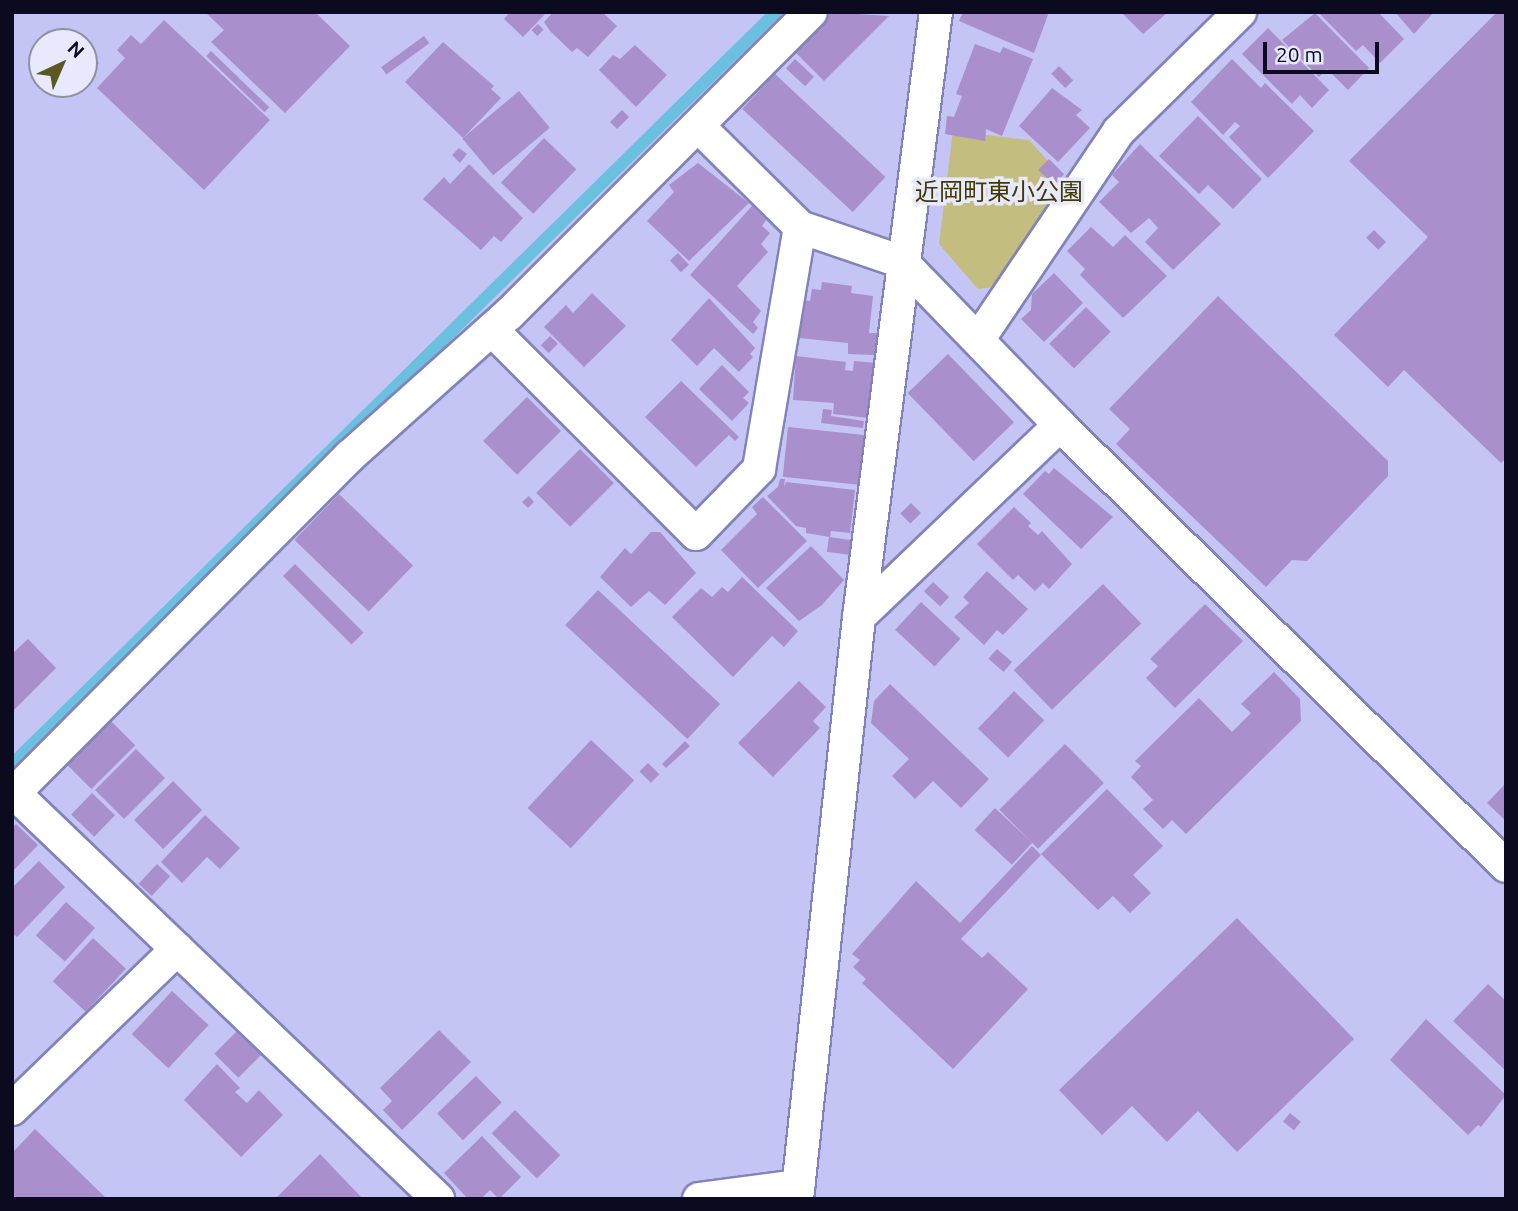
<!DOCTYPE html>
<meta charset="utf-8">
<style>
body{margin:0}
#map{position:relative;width:1518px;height:1211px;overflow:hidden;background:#c4c5f5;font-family:Ubuntu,"Noto Sans JP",sans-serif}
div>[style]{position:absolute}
.green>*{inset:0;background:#c3bd7f}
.stream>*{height:12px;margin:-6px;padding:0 6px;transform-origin:6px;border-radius:6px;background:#6cc0df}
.building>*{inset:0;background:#a98fcc;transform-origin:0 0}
.roads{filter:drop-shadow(2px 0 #8383bb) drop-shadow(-2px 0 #8383bb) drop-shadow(0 2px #8383bb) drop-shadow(0 -2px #8383bb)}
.street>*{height:32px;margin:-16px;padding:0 16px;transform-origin:16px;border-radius:16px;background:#fff}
span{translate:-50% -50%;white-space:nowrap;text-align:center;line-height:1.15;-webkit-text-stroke:7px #e8e9fc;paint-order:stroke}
.park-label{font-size:24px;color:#403a00}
.frame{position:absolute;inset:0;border:14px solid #0c0a1f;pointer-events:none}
.north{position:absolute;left:28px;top:28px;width:70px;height:70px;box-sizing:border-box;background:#e8e9fc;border:2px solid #9090a4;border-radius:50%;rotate:44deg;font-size:19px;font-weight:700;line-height:28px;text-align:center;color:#0c0a1f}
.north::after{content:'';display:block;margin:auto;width:24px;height:32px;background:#5d5724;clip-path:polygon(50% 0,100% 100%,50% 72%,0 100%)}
.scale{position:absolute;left:1263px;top:42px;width:116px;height:32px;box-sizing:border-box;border:4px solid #0c0a1f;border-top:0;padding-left:9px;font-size:21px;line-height:24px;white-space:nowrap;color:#0c0a1f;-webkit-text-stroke:5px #e8e9fc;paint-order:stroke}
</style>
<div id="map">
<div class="green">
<i style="clip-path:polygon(953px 131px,1029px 140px,1067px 182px,1005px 285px,978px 289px,939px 244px)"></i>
</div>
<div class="stream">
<i style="left:12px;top:764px;width:1072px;rotate:-44.55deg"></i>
</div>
<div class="building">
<i style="clip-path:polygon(205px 12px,315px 12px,350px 46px,285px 113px,211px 42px,224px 30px)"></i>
<i style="clip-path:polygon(510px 12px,547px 12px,523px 37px,504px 19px)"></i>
<i style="clip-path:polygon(553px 12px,602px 12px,617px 26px,588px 57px,577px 48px,572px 52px,550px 31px,544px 22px)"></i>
<i style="clip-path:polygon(826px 12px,889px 16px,824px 81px,791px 48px)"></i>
<i style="clip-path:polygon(963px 12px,1049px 12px,1034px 53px,959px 21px)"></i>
<i style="clip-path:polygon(1121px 12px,1168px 12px,1143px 34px)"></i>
<i style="clip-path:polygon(1318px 12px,1378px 12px,1404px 39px,1380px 63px,1363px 45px,1356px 51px)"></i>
<i style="clip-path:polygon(1395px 12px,1434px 12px,1414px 34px)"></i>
<i style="clip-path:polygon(1497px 12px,1506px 12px,1506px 458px,1501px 463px,1404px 370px,1388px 387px,1334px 335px,1428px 237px,1349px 161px)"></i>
<i style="clip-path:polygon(1315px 13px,1369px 68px,1348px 90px,1327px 69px,1319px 77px,1282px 40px)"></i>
<i style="clip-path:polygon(164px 20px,270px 120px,204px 190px,97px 88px,125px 58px,117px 50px,131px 35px,141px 44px)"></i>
<i style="left:538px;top:24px;width:8px;height:9px;rotate:45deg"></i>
<i style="clip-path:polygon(1268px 28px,1329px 90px,1312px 108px,1300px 95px,1292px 104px,1242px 54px)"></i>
<i style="left:424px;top:36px;width:9px;height:53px;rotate:54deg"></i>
<i style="clip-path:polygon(443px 42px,494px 86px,491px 89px,501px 98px,463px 138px,405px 82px)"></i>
<i style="clip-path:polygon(975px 44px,1000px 53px,1003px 47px,1033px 59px,1002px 136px,986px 129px,985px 141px,945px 134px,947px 116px,954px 117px,962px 96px,956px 94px)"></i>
<i style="clip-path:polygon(635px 45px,667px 75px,636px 107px,599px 70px,613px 55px,620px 59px)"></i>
<i style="clip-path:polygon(84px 49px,99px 63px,86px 78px,84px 77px)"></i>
<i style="left:211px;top:51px;width:81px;height:7px;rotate:44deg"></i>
<i style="left:795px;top:59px;width:26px;height:13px;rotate:43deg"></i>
<i style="clip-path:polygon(1232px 59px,1261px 88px,1265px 83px,1314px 131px,1268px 178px,1229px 137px,1240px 126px,1235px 122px,1223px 135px,1191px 102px)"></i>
<i style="left:1059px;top:66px;width:20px;height:11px;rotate:45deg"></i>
<i style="left:775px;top:74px;width:151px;height:48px;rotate:43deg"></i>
<i style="clip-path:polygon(1052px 88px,1082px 110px,1076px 115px,1090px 128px,1058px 162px,1019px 126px)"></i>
<i style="left:519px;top:91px;width:48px;height:74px;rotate:50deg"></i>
<i style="left:622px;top:110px;width:10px;height:17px;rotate:45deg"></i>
<i style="clip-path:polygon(1198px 116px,1262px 179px,1233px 209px,1208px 185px,1199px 194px,1159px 156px)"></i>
<i style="left:544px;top:138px;width:45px;height:62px;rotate:44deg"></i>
<i style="clip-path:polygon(1140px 144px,1221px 224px,1173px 270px,1145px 242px,1158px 228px,1149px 218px,1131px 233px,1099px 202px,1119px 182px,1112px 175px)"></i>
<i style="clip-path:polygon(459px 148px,467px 154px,460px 163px,452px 155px)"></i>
<i style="clip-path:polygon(1049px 159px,1064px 174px,1055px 185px,1038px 170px)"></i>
<i style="clip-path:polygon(698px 163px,749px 203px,689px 261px,647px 221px,674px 192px,669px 185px)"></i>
<i style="clip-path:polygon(469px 164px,523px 218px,501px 242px,494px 236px,481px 250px,423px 199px,444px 177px,450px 184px)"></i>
<i style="clip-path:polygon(752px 206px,766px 220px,762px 226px,770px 233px,761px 244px,768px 252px,737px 286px,761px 311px,753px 322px,758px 328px,753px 334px,690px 275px)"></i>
<i style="clip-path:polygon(1091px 227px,1113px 247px,1125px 235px,1167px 276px,1123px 318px,1080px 275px,1085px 269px,1067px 251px)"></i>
<i style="left:1374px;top:230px;width:17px;height:11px;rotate:45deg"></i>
<i style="left:678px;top:253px;width:16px;height:11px;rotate:47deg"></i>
<i style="clip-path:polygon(1054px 273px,1083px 303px,1044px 342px,1021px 319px,1031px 310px,1032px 294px)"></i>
<i style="clip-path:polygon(822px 282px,852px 286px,851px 293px,873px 296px,869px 333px,877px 333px,874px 355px,848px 354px,848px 343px,799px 338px,803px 300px,810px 301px,812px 289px,821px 290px)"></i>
<i style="clip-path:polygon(592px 293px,626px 326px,584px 367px,544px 327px,566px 305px,573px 313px)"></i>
<i style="clip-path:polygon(1218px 296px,1388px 461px,1388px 476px,1307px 561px,1292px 560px,1266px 587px,1116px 444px,1130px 429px,1109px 409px)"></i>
<i style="clip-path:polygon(709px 298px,755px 348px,750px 354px,753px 357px,739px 372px,714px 348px,697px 366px,671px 340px)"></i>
<i style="left:1086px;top:307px;width:35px;height:52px;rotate:45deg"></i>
<i style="left:550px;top:336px;width:11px;height:13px;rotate:45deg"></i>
<i style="left:948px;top:354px;width:95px;height:56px;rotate:46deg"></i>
<i style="clip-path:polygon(796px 356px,846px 362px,845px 370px,853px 371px,854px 361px,876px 363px,869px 418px,833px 414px,834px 403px,793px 400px)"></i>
<i style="clip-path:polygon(722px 365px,749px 392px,743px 398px,749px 403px,732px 421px,699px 389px)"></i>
<i style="clip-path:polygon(681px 381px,739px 437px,735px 441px,729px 435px,696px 467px,645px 417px)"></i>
<i style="left:527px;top:397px;width:48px;height:62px;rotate:45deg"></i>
<i style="clip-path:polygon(823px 409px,832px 410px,831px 416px,864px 421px,863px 428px,821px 423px)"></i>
<i style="left:788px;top:427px;width:81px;height:50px;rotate:6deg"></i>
<i style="left:580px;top:449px;width:48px;height:62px;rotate:45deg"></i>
<i style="clip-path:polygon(1054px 468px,1113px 517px,1081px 549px,1023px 494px,1045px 471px,1049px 474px)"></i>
<i style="clip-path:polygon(780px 479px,785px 479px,784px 487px,786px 482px,855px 490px,850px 533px,831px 531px,830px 537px,806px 533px,806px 528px,796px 526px,767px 496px,778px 487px)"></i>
<i style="left:339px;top:494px;width:103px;height:64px;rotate:44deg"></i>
<i style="clip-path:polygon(529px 496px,534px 502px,528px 508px,522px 502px)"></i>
<i style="clip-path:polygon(763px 497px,807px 541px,758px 588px,721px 550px,757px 514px,752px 507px)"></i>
<i style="left:911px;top:503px;width:14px;height:15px;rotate:45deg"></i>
<i style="clip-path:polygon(1014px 507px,1031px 523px,1028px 526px,1038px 535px,1042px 531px,1072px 564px,1049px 589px,1043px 583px,1035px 591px,1018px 575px,1013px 580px,977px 544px)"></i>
<i style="clip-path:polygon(651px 532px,660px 532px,696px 573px,665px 605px,649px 591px,631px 607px,600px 577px,625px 548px,631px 554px)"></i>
<i style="left:829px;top:537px;width:27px;height:15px;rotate:8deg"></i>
<i style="clip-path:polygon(811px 546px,844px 580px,822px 605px,799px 621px,766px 588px)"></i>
<i style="left:295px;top:564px;width:97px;height:17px;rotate:45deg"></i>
<i style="clip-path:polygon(987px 571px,1028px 609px,1003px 635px,997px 630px,984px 645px,954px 617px,969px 603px,963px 597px)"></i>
<i style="clip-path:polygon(742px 577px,798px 631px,784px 647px,772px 636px,733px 677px,672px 617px,701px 588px,712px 597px,722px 587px,728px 592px)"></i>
<i style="left:933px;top:582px;width:22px;height:13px;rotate:43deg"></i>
<i style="left:1103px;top:584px;width:55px;height:124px;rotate:46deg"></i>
<i style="left:598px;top:590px;width:167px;height:48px;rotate:43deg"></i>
<i style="left:921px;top:602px;width:54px;height:38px;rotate:43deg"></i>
<i style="clip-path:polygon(1205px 604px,1243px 641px,1175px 708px,1146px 678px,1158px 666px,1150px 659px)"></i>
<i style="clip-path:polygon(28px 639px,56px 668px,12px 712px,12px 654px)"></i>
<i style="left:997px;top:649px;width:20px;height:13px;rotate:41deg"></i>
<i style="clip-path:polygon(1274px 672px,1300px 699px,1301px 721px,1186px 834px,1172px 820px,1163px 829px,1143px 809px,1153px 800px,1131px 777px,1141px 766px,1135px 761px,1199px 698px,1232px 732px,1251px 713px,1241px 704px)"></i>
<i style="clip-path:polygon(799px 681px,826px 707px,813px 721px,820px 728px,773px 777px,738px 743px)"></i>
<i style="clip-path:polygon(890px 684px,989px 779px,961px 808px,933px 781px,915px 799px,892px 776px,909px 759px,871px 723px,874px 701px)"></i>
<i style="left:1014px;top:691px;width:42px;height:52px;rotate:44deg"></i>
<i style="left:107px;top:717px;width:40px;height:62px;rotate:45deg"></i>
<i style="left:591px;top:740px;width:59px;height:93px;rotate:43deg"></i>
<i style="clip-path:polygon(685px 741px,690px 746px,666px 768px,662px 764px)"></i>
<i style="left:1065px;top:744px;width:55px;height:93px;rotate:45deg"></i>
<i style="left:136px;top:749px;width:41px;height:58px;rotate:45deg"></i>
<i style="left:648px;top:763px;width:16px;height:12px;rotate:45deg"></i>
<i style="left:173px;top:781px;width:41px;height:55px;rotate:45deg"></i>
<i style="clip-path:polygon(1506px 783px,1506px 821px,1487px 803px)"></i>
<i style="clip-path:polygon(1107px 789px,1163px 846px,1133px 875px,1151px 893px,1130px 913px,1113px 896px,1098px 910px,1041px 854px)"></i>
<i style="left:92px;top:793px;width:32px;height:30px;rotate:44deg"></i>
<i style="left:995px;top:808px;width:51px;height:30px;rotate:43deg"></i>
<i style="clip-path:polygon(205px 815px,240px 848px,220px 869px,207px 857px,182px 883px,161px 862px)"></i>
<i style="clip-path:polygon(16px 824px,38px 845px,12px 872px,12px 828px)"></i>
<i style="clip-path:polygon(1032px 846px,1041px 855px,961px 939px,982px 958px,988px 952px,1028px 989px,953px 1069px,862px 983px,866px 979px,853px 967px,860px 960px,852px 954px,916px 881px,960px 923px)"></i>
<i style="clip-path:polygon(39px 861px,65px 887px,17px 937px,12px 933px,12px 888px)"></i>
<i style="left:157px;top:864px;width:18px;height:27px;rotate:43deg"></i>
<i style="left:66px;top:902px;width:39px;height:45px;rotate:42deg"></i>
<i style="clip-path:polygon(1237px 918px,1354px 1039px,1237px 1152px,1198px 1111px,1167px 1142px,1132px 1106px,1102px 1135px,1059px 1090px)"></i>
<i style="left:93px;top:938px;width:45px;height:59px;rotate:43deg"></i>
<i style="clip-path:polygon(1488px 984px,1506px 1001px,1506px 1071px,1453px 1021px)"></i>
<i style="left:172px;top:991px;width:50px;height:59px;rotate:43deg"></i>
<i style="clip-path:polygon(1426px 1019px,1506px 1095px,1481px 1127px,1478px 1125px,1468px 1135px,1390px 1060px)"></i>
<i style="clip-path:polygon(439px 1030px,471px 1062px,402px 1130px,383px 1110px,392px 1101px,380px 1088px)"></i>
<i style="left:237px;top:1031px;width:34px;height:32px;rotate:45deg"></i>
<i style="clip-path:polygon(217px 1064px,240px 1088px,235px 1092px,247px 1103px,259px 1090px,283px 1115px,241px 1157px,184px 1100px)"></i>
<i style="left:476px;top:1076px;width:37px;height:54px;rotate:46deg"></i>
<i style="left:515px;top:1110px;width:64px;height:33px;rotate:45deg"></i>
<i style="left:1290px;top:1113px;width:14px;height:11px;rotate:39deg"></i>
<i style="clip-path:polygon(35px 1129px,107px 1199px,12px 1199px,12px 1153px)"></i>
<i style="clip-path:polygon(482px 1136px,521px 1177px,499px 1199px,490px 1190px,481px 1199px,468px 1199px,444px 1173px)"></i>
<i style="clip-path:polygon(320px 1154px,363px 1199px,275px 1199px)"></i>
</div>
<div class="roads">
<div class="street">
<i style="left:700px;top:128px;width:141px;rotate:44.7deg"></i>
<i style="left:800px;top:227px;width:108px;rotate:18.9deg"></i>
<i style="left:902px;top:262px;width:227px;rotate:45.9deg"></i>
<i style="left:492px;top:330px;width:288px;rotate:45deg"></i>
<i style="left:696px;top:534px;width:91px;rotate:-45.9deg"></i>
<i style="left:759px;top:469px;width:245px;rotate:-80.4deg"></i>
<i style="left:978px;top:340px;width:252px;rotate:-56deg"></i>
<i style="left:1119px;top:131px;width:170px;rotate:-44.5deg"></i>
<i style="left:859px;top:617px;width:278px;rotate:-43.7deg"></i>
<i style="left:1060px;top:425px;width:627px;rotate:44.68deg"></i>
<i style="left:12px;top:791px;width:590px;rotate:43.76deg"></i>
<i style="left:12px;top:795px;width:479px;rotate:-45.1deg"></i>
<i style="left:350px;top:456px;width:213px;rotate:-41.8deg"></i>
<i style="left:509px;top:314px;width:427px;rotate:-45deg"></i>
<i style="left:12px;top:1109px;width:230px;rotate:-44.1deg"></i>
<i style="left:699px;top:1199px;width:100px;rotate:-7.5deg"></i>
<i style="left:797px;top:1199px;width:585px;rotate:-83.92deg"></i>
<i style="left:859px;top:617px;width:610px;rotate:-82.75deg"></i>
</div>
</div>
<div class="park-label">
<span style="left:999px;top:192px">近岡町東小公園</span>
</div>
<div class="frame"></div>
<div class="north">N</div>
<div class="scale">20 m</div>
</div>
